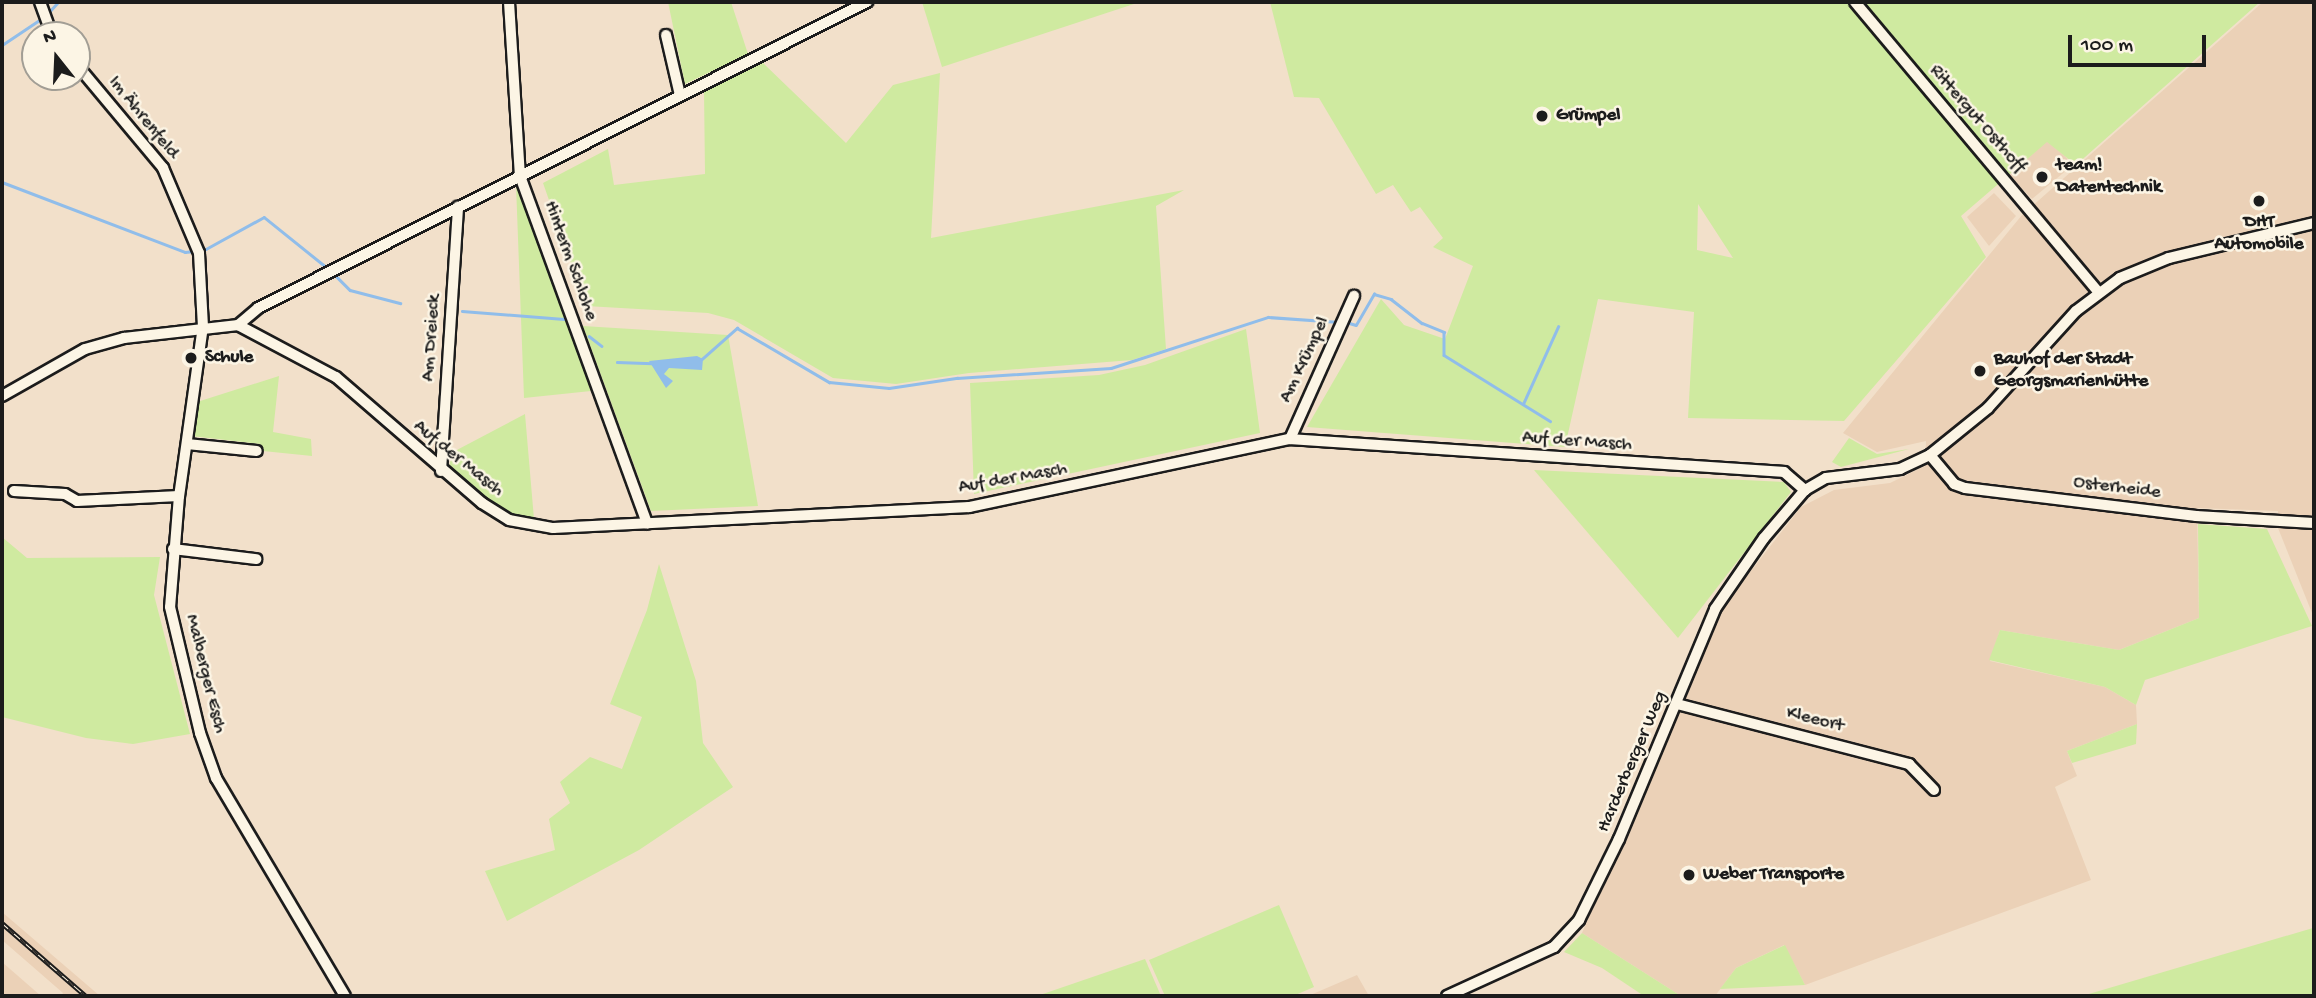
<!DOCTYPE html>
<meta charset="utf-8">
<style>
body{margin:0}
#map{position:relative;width:2316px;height:998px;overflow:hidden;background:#f2e0ca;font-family:"Gochi Hand",sans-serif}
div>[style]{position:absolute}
.built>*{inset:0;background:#ebd1b7}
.green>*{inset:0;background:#cfeaa0}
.water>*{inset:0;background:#90bdea}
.stream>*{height:2.5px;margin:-1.25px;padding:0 1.25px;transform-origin:1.25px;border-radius:1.25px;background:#90bdea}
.roads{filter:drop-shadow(2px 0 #1c1c1c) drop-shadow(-2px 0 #1c1c1c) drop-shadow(0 2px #1c1c1c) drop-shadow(0 -2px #1c1c1c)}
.street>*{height:10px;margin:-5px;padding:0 5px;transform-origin:5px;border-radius:5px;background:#fcf5e5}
.rail>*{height:5px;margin-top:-2.5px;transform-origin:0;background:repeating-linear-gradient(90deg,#fcf5e5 0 8px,#1c1c1c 0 16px);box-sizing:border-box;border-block:2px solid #1c1c1c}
.dots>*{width:19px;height:19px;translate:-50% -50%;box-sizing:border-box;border:4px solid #fcf5e5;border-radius:50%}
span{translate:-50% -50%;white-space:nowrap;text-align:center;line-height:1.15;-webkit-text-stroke:5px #fcf5e5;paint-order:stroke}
.poi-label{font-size:19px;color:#1c1c1c;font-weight:700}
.left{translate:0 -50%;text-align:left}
.street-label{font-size:19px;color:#1c1c1c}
.frame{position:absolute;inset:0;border:4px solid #1c1c1c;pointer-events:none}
.north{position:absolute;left:21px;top:21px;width:70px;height:70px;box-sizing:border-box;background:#fcf5e5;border:2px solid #a29e95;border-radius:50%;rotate:342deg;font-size:19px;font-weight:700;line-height:28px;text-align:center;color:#1c1c1c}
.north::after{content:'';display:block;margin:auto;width:24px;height:32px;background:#1c1c1c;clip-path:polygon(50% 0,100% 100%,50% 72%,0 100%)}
.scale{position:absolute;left:2068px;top:35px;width:138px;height:32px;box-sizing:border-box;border:4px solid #1c1c1c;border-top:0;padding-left:9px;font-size:21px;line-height:24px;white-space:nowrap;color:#1c1c1c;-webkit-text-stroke:5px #fcf5e5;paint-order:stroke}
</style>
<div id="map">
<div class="built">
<i style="clip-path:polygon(2263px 2px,2314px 2px,2314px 618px,2278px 528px,2278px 511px,2197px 508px,2199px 618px,2119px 650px,2000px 630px,1990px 661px,2105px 687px,2136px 705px,2137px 724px,2067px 751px,2077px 776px,2055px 787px,2091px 880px,1805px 985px,1784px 945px,1736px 968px,1715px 996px,1681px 996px,1582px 933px,1725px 604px,1801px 507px,1834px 490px,1890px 483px,1925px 466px,1926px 441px,1877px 452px,1843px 433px,2022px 215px)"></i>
<i style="clip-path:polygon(2047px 141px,2074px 164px,2032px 199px,2009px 175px)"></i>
<i style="clip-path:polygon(1994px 193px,2016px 216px,1989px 246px,1967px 217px)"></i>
<i style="clip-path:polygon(2px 912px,100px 996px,61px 996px,63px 993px,2px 940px)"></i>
<i style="clip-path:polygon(2px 962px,41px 996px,2px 996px)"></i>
<i style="clip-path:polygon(1357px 975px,1369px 996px,1308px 996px)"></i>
</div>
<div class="green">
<i style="clip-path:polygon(668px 2px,731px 2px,748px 54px,685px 84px)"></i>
<i style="clip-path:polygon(922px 2px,1140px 2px,942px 67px)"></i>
<i style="clip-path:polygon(evenodd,1270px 2px,2260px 2px,2076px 165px,2047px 142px,1961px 216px,1986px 257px,1844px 421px,1688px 418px,1694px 312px,1598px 299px,1565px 447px,1307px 427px,1381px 299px,1404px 325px,1445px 339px,1473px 266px,1433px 247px,1443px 238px,1420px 207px,1411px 212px,1393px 185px,1376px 194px,1319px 98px,1294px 97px,1270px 2px,1698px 204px,1733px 258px,1697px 250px,1698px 204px)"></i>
<i style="clip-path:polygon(763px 63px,846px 143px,893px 85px,940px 73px,931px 238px,1184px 190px,1156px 206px,1166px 349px,1132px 360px,969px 373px,896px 384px,833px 378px,734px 320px,708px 313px,586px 306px,543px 183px,608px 149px,614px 185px,705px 174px,704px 91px)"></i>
<i style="clip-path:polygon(516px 185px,524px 200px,591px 391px,524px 398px)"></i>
<i style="clip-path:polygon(583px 326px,728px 335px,758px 506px,651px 511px)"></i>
<i style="clip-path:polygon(1246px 329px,1260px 433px,974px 494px,970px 383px,1099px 375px,1145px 365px)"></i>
<i style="clip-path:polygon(279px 376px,273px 432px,311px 439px,312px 456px,263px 451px,260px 444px,191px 436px,197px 402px)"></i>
<i style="clip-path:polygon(525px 414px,534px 519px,507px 512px,448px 470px,453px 452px)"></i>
<i style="clip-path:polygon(1849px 438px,1877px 454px,1909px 449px,1841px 467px,1832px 462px)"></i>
<i style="clip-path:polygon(1534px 470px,1784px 482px,1791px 492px,1678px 638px)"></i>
<i style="clip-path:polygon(2198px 524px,2267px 529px,2312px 626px,2145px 680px,2136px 705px,2105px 687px,1989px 660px,2000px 630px,2119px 650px,2199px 618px)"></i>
<i style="clip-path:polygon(2px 537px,27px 558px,160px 557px,154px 595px,190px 734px,133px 744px,86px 738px,2px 717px)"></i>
<i style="clip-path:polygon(659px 564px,696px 681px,703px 743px,733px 787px,639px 850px,507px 921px,485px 871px,555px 850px,549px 819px,570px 803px,560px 782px,590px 757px,622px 769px,642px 717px,610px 704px,647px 610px)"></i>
<i style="clip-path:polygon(2137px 724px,2136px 744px,2072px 763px,2067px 751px)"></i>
<i style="clip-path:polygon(1279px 905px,1314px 987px,1293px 996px,1165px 996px,1149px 960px)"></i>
<i style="clip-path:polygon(2313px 928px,2314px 996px,2082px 996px)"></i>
<i style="clip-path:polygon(1582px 933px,1681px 996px,1644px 996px,1602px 968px,1564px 952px)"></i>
<i style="clip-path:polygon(1785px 945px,1805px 985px,1720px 989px,1736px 968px)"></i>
<i style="clip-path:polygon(1145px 959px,1161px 996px,1037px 996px)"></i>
</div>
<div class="water">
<i style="clip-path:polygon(697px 356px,703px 359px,702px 370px,669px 368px,664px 374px,673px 381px,666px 388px,649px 361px)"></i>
</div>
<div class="stream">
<i style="left:49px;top:12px;width:13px;rotate:-48deg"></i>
<i style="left:2px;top:45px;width:43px;rotate:-33.7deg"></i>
<i style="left:2px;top:182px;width:196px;rotate:20.9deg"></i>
<i style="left:185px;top:252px;width:19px;rotate:-6deg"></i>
<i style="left:204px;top:250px;width:68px;rotate:-28.8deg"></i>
<i style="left:264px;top:217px;width:85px;rotate:38.8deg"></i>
<i style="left:335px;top:275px;width:21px;rotate:45deg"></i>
<i style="left:350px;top:290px;width:52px;rotate:14.6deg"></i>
<i style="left:462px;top:311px;width:102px;rotate:4.5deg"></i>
<i style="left:1346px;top:322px;width:10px;rotate:17deg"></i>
<i style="left:1356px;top:325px;width:36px;rotate:-60deg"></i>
<i style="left:1374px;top:294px;width:18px;rotate:16deg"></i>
<i style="left:1391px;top:299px;width:39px;rotate:38deg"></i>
<i style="left:1422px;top:323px;width:24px;rotate:22deg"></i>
<i style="left:1444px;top:332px;width:23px;rotate:90deg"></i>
<i style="left:1444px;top:355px;width:125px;rotate:31.9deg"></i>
<i style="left:589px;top:336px;width:16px;rotate:38deg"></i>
<i style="left:702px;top:359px;width:47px;rotate:-41.5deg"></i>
<i style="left:737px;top:328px;width:107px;rotate:30.4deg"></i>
<i style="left:829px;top:382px;width:60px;rotate:5.7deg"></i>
<i style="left:889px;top:388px;width:69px;rotate:-8.4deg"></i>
<i style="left:957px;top:378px;width:154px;rotate:-3.7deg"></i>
<i style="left:1111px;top:368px;width:165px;rotate:-18deg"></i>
<i style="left:1268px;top:317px;width:71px;rotate:4deg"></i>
<i style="left:617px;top:362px;width:35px;rotate:2deg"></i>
<i style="left:1523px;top:404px;width:85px;rotate:-65.6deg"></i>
</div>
<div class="roads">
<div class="street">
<i style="left:40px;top:2px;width:35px;rotate:70deg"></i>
<i style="left:509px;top:2px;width:174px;rotate:86.4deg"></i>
<i style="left:520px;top:176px;width:370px;rotate:69.9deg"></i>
<i style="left:1855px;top:2px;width:378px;rotate:50deg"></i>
<i style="left:666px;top:35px;width:62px;rotate:76.9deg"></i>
<i style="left:77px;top:65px;width:134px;rotate:50.1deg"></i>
<i style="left:163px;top:168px;width:92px;rotate:67deg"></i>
<i style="left:199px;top:253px;width:73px;rotate:86.9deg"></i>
<i style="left:203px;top:326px;width:172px;rotate:98deg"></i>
<i style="left:179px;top:496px;width:111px;rotate:94.6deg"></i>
<i style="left:170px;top:607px;width:130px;rotate:76.6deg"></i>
<i style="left:200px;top:733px;width:48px;rotate:70.4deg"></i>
<i style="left:216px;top:778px;width:253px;rotate:59.4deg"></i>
<i style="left:238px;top:325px;width:26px;rotate:-40deg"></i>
<i style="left:258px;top:308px;width:682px;rotate:-26.68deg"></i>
<i style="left:2px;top:396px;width:95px;rotate:-29.5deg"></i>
<i style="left:85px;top:349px;width:41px;rotate:-15.8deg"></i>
<i style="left:124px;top:338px;width:115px;rotate:-6.5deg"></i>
<i style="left:238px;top:325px;width:111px;rotate:28deg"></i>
<i style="left:336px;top:377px;width:193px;rotate:40.8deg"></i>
<i style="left:482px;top:503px;width:32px;rotate:32deg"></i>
<i style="left:509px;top:520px;width:45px;rotate:10.3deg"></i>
<i style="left:553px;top:528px;width:417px;rotate:-2.9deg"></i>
<i style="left:969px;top:507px;width:328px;rotate:-12deg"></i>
<i style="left:1290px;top:439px;width:495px;rotate:3.8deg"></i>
<i style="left:1784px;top:472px;width:28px;rotate:41deg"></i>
<i style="left:1290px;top:439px;width:157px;rotate:-65.9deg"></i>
<i style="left:187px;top:444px;width:70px;rotate:5.7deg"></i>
<i style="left:1930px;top:455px;width:38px;rotate:50deg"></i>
<i style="left:1954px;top:484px;width:12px;rotate:20deg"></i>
<i style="left:1965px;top:488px;width:233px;rotate:6.9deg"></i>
<i style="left:2196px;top:516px;width:118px;rotate:3.4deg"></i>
<i style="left:441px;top:471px;width:265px;rotate:-86.3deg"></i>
<i style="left:14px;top:491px;width:51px;rotate:3.4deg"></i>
<i style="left:65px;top:494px;width:14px;rotate:30deg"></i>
<i style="left:77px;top:501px;width:102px;rotate:-2.8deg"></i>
<i style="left:173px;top:549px;width:84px;rotate:6.9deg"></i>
<i style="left:1677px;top:704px;width:240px;rotate:14.5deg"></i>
<i style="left:1909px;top:764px;width:36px;rotate:46deg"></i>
<i style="left:1447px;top:996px;width:118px;rotate:-24.6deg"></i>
<i style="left:1554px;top:947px;width:37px;rotate:-47deg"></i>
<i style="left:1579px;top:920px;width:90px;rotate:-63.7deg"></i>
<i style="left:1619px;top:839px;width:249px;rotate:-67.3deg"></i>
<i style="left:1715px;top:609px;width:86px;rotate:-55.4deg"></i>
<i style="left:1764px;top:538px;width:63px;rotate:-49.5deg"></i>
<i style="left:1805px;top:490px;width:24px;rotate:-30deg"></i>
<i style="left:1826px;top:478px;width:75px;rotate:-6.9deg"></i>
<i style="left:1900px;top:469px;width:33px;rotate:-25deg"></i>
<i style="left:1930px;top:455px;width:75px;rotate:-39deg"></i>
<i style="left:1988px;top:408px;width:131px;rotate:-47.8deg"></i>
<i style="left:2076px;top:311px;width:55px;rotate:-36.9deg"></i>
<i style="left:2120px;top:278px;width:53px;rotate:-22.2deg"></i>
<i style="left:2169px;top:258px;width:149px;rotate:-13.6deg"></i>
</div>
</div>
<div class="rail">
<i style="left:2px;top:923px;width:111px;rotate:41deg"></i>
</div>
<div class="dots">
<i style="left:1542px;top:116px;background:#1c1c1c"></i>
<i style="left:2042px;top:177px;background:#1c1c1c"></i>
<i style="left:2259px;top:201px;background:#1c1c1c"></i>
<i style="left:191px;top:358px;background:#1c1c1c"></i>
<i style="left:1980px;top:371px;background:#1c1c1c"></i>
<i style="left:1689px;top:875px;background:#1c1c1c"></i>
</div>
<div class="poi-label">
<span class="left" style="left:1556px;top:116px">Grümpel</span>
<span class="left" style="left:2056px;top:177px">team!<br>Datentechnik</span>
<span style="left:2259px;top:234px">DHT<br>Automobile</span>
<span class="left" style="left:205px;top:358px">Schule</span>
<span class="left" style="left:1994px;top:371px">Bauhof der Stadt<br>Georgsmarienhütte</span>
<span class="left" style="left:1703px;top:875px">Weber Transporte</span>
</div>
<div class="street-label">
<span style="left:143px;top:118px;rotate:51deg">Im Ährenfeld</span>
<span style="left:1977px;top:119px;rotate:49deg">Rittergut Osthoff</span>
<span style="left:570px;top:261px;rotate:70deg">Hinterm Schlohe</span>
<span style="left:432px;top:338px;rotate:-86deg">Am Dreieck</span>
<span style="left:1305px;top:360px;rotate:-65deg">Am Krümpel</span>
<span style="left:1577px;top:442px;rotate:4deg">Auf der Masch</span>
<span style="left:458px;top:459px;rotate:39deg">Auf der Masch</span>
<span style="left:1013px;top:479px;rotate:-10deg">Auf der Masch</span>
<span style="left:2117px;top:488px;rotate:7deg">Osterheide</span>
<span style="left:205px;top:674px;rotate:76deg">Malberger Esch</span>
<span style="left:1815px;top:720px;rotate:14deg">Kleeort</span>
<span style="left:1633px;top:762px;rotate:-67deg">Harderberger Weg</span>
</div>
<div class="frame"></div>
<div class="north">N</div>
<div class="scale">100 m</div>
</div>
